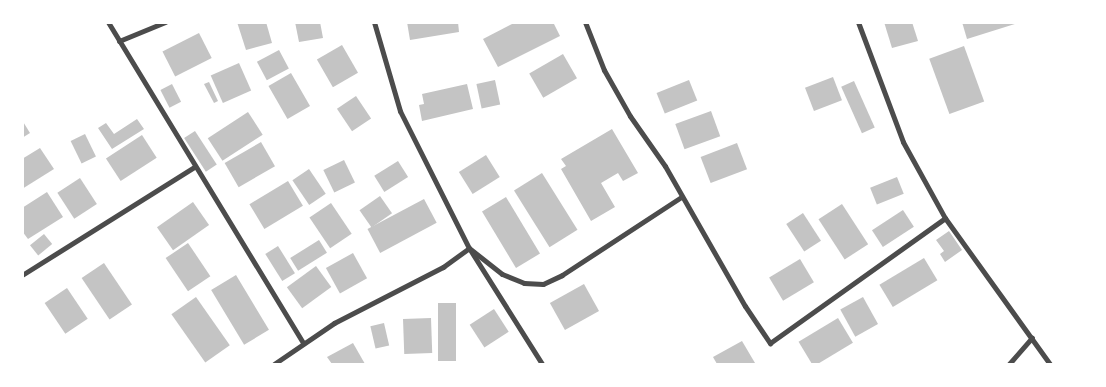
<!DOCTYPE html>
<style>
body{margin:0}
#map{position:relative;width:1106px;height:387px;overflow:hidden;background:#fff;font-family:"Alegreya Sans",sans-serif}
div>[style]{position:absolute}
.building>*{inset:0;background:#c4c4c4;transform-origin:0 0}
.minor>*{height:5px;margin:-2.5px;padding:0 2.5px;transform-origin:2.5px;border-radius:2.5px;background:#4c4c4c}
span{translate:-50% -50%;white-space:nowrap;text-align:center;line-height:1.15;-webkit-text-stroke:4.5px #fff;paint-order:stroke}
.frame{position:absolute;inset:0;border:24px solid #fff;pointer-events:none}
</style>
<div id="map">
<div class="building">
<i style="clip-path:polygon(237px 22px,266px 22px,272px 43px,246px 50px)"></i>
<i style="clip-path:polygon(295px 22px,320px 22px,323px 38px,299px 42px)"></i>
<i style="clip-path:polygon(407px 22px,458px 22px,459px 32px,410px 40px)"></i>
<i style="clip-path:polygon(516px 22px,553px 22px,560px 36px,498px 67px,483px 39px)"></i>
<i style="clip-path:polygon(884px 22px,912px 22px,918px 41px,892px 48px)"></i>
<i style="clip-path:polygon(962px 22px,1018px 22px,1018px 23px,967px 39px)"></i>
<i style="left:199px;top:33px;width:28px;height:41px;rotate:63deg"></i>
<i style="left:342px;top:45px;width:32px;height:29px;rotate:60deg"></i>
<i style="left:964px;top:46px;width:59px;height:37px;rotate:70deg"></i>
<i style="left:279px;top:50px;width:21px;height:25px;rotate:62deg"></i>
<i style="left:563px;top:54px;width:28px;height:39px;rotate:60deg"></i>
<i style="left:239px;top:63px;width:30px;height:31px;rotate:66deg"></i>
<i style="left:291px;top:73px;width:38px;height:26px;rotate:60deg"></i>
<i style="left:833px;top:77px;width:25px;height:30px;rotate:69deg"></i>
<i style="left:495px;top:80px;width:25px;height:19px;rotate:78deg"></i>
<i style="left:689px;top:80px;width:22px;height:35px;rotate:68deg"></i>
<i style="left:854px;top:81px;width:51px;height:14px;rotate:66deg"></i>
<i style="clip-path:polygon(209px 82px,218px 101px,214px 103px,204px 84px)"></i>
<i style="left:172px;top:84px;width:20px;height:13px;rotate:63deg"></i>
<i style="clip-path:polygon(467px 84px,473px 109px,422px 121px,419px 105px,424px 104px,422px 94px)"></i>
<i style="left:356px;top:96px;width:27px;height:23px;rotate:56deg"></i>
<i style="left:711px;top:111px;width:27px;height:38px;rotate:70deg"></i>
<i style="left:248px;top:112px;width:27px;height:48px;rotate:57deg"></i>
<i style="clip-path:polygon(137px 119px,144px 129px,112px 149px,98px 128px,106px 123px,114px 134px)"></i>
<i style="clip-path:polygon(22px 120px,30px 133px,22px 138px)"></i>
<i style="clip-path:polygon(612px 129px,638px 173px,623px 181px,618px 173px,601px 183px,615px 207px,591px 221px,561px 169px,566px 166px,561px 159px)"></i>
<i style="left:195px;top:131px;width:40px;height:13px;rotate:57deg"></i>
<i style="left:85px;top:134px;width:25px;height:16px;rotate:64deg"></i>
<i style="left:142px;top:135px;width:27px;height:43px;rotate:57deg"></i>
<i style="left:261px;top:142px;width:28px;height:42px;rotate:60deg"></i>
<i style="left:737px;top:143px;width:28px;height:39px;rotate:69deg"></i>
<i style="clip-path:polygon(40px 148px,54px 169px,22px 189px,22px 159px)"></i>
<i style="left:486px;top:155px;width:26px;height:32px;rotate:58deg"></i>
<i style="left:344px;top:160px;width:25px;height:23px;rotate:64deg"></i>
<i style="left:398px;top:161px;width:19px;height:28px;rotate:58deg"></i>
<i style="left:309px;top:169px;width:30px;height:20px;rotate:56deg"></i>
<i style="left:542px;top:173px;width:67px;height:33px;rotate:58deg"></i>
<i style="left:897px;top:177px;width:18px;height:29px;rotate:68deg"></i>
<i style="left:80px;top:178px;width:31px;height:27px;rotate:57deg"></i>
<i style="left:288px;top:181px;width:29px;height:45px;rotate:59deg"></i>
<i style="clip-path:polygon(47px 192px,63px 217px,28px 239px,22px 231px,22px 208px)"></i>
<i style="left:380px;top:196px;width:21px;height:25px;rotate:55deg"></i>
<i style="left:506px;top:197px;width:66px;height:28px;rotate:59deg"></i>
<i style="left:424px;top:199px;width:27px;height:64px;rotate:62deg"></i>
<i style="left:193px;top:202px;width:28px;height:44px;rotate:55deg"></i>
<i style="left:331px;top:203px;width:37px;height:26px;rotate:56deg"></i>
<i style="left:842px;top:204px;width:48px;height:28px;rotate:57deg"></i>
<i style="left:903px;top:210px;width:20px;height:37px;rotate:57deg"></i>
<i style="left:803px;top:213px;width:33px;height:20px;rotate:57deg"></i>
<i style="clip-path:polygon(949px 231px,962px 250px,945px 262px,940px 254px,944px 251px,936px 240px)"></i>
<i style="left:44px;top:234px;width:13px;height:18px;rotate:51deg"></i>
<i style="left:319px;top:240px;width:15px;height:34px;rotate:58deg"></i>
<i style="left:188px;top:243px;width:40px;height:27px;rotate:56deg"></i>
<i style="left:278px;top:246px;width:32px;height:15px;rotate:58deg"></i>
<i style="left:353px;top:253px;width:29px;height:31px;rotate:61deg"></i>
<i style="left:924px;top:258px;width:26px;height:52px;rotate:59deg"></i>
<i style="left:800px;top:259px;width:27px;height:36px;rotate:59deg"></i>
<i style="left:104px;top:263px;width:50px;height:27px;rotate:56deg"></i>
<i style="left:316px;top:266px;width:26px;height:36px;rotate:54deg"></i>
<i style="left:236px;top:275px;width:64px;height:29px;rotate:59deg"></i>
<i style="left:584px;top:284px;width:31px;height:39px;rotate:61deg"></i>
<i style="left:67px;top:288px;width:37px;height:27px;rotate:56deg"></i>
<i style="left:196px;top:297px;width:59px;height:30px;rotate:55deg"></i>
<i style="left:863px;top:297px;width:31px;height:26px;rotate:61deg"></i>
<i style="left:438px;top:303px;width:18px;height:58px"></i>
<i style="left:494px;top:309px;width:27px;height:29px;rotate:57deg"></i>
<i style="left:431px;top:318px;width:35px;height:28px;rotate:88deg"></i>
<i style="left:838px;top:318px;width:29px;height:46px;rotate:59deg"></i>
<i style="left:384px;top:323px;width:23px;height:14px;rotate:77deg"></i>
<i style="clip-path:polygon(742px 341px,755px 363px,717px 364px,713px 357px)"></i>
<i style="clip-path:polygon(353px 343px,365px 364px,332px 364px,327px 357px)"></i>
</div>
<div class="minor">
<i style="left:108px;top:22px;width:376px;rotate:58.7deg"></i>
<i style="left:374px;top:22px;width:93px;rotate:73.7deg"></i>
<i style="left:400px;top:111px;width:153px;rotate:63.3deg"></i>
<i style="left:469px;top:248px;width:137px;rotate:57.8deg"></i>
<i style="left:585px;top:22px;width:52px;rotate:68.4deg"></i>
<i style="left:604px;top:70px;width:53px;rotate:60.5deg"></i>
<i style="left:630px;top:116px;width:61px;rotate:55deg"></i>
<i style="left:665px;top:166px;width:161px;rotate:60.3deg"></i>
<i style="left:745px;top:306px;width:45px;rotate:56deg"></i>
<i style="left:770px;top:343px;width:215px;rotate:-35.5deg"></i>
<i style="left:858px;top:22px;width:128px;rotate:69.4deg"></i>
<i style="left:903px;top:142px;width:87px;rotate:61.1deg"></i>
<i style="left:945px;top:218px;width:180px;rotate:54.3deg"></i>
<i style="left:119px;top:41px;width:50px;rotate:-22.4deg"></i>
<i style="left:22px;top:275px;width:203px;rotate:-32.1deg"></i>
<i style="left:274px;top:364px;width:73px;rotate:-34.3deg"></i>
<i style="left:334px;top:323px;width:123px;rotate:-27.2deg"></i>
<i style="left:443px;top:267px;width:32px;rotate:-36deg"></i>
<i style="left:469px;top:248px;width:42px;rotate:38.2deg"></i>
<i style="left:502px;top:274px;width:24px;rotate:22deg"></i>
<i style="left:524px;top:283px;width:19px;rotate:3deg"></i>
<i style="left:543px;top:284px;width:21px;rotate:-25deg"></i>
<i style="left:562px;top:275px;width:142px;rotate:-33.2deg"></i>
<i style="left:1009px;top:364px;width:35px;rotate:-49deg"></i>
</div>
<div class="frame"></div>
</div>
